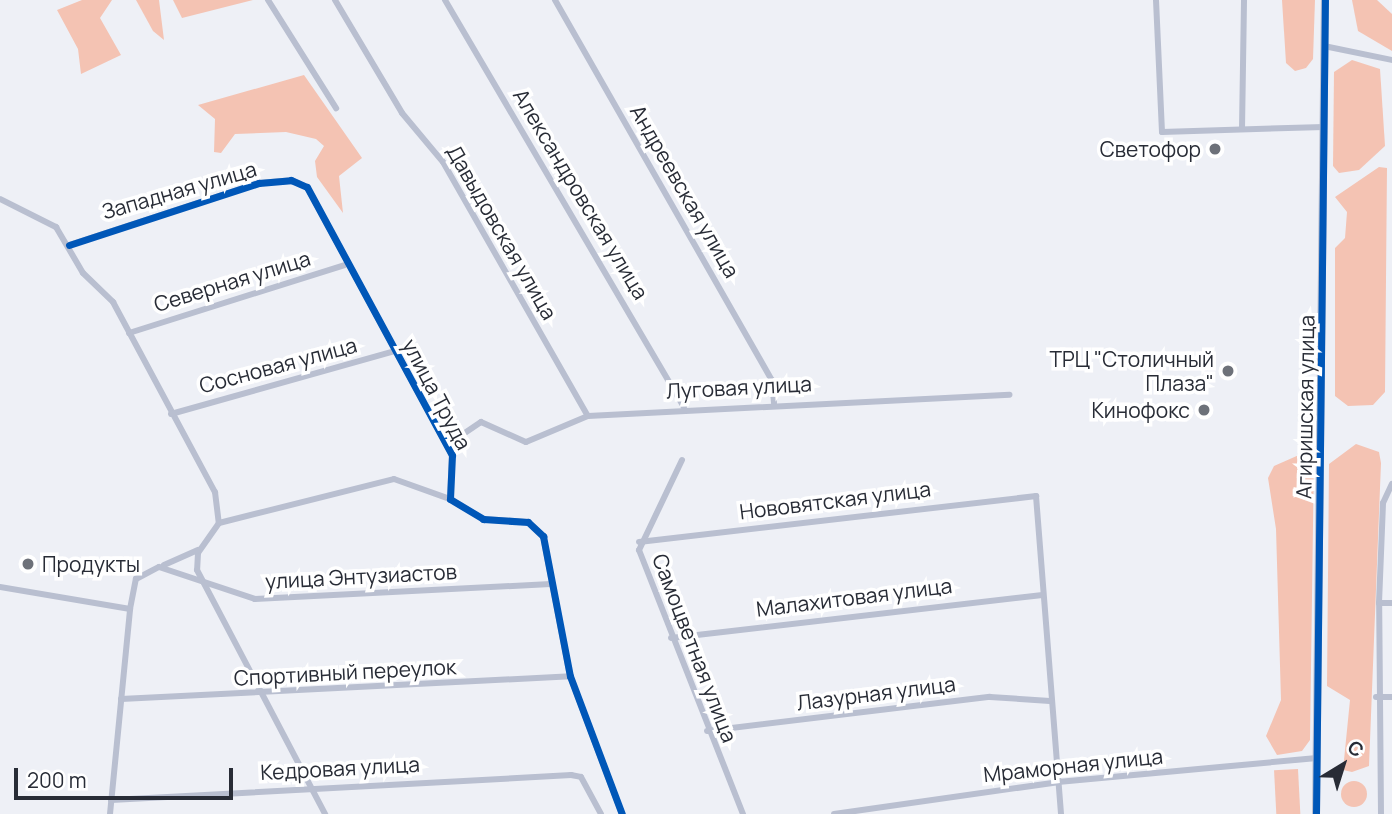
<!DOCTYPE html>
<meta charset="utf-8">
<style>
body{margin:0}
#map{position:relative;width:1392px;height:814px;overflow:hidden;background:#eef0f6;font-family:Manrope,sans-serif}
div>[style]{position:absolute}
.forest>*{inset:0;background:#f4c3b3;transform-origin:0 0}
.round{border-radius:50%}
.minor>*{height:6px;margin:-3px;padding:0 3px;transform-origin:3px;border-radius:3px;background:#b9bfd0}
.tertiary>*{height:8px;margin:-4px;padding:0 4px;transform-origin:4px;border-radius:4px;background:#b9bfd0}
.cycleway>*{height:7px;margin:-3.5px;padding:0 3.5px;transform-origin:3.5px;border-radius:3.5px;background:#0057b8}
.dots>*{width:19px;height:19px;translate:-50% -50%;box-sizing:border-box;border:4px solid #fff;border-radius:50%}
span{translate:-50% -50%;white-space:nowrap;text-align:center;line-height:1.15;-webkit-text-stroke:7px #fff;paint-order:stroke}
.poi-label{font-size:21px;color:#282c36}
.right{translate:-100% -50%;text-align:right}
.left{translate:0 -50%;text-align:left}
.street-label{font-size:21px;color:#282c36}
.north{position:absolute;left:1308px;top:730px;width:70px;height:70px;-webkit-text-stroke:5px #fff;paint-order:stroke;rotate:38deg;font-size:19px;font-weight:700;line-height:28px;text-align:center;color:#282c36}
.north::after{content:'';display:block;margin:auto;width:24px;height:32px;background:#282c36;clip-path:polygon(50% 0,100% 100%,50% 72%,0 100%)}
.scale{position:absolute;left:14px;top:768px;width:219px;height:32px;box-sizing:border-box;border:4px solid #282c36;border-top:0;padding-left:9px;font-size:21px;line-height:24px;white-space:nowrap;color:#282c36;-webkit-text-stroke:5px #fff;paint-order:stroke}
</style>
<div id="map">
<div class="forest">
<i style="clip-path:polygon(82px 0,112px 0,100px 18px,121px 55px,81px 74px,78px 49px,57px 10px)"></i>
<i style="clip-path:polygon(136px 0,159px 0,164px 40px,153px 31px)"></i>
<i style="clip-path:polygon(173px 0,253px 0,182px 18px)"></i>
<i style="clip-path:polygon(1282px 0,1315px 0,1313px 59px,1306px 68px,1295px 71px,1286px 63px)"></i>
<i style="clip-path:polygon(1352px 0,1377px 0,1392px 14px,1392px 51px,1358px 31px)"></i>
<i style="clip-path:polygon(1352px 60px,1380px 69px,1385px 146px,1359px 170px,1339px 173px,1333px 166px,1334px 72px)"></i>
<i style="clip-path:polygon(304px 75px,362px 158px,339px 176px,343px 213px,317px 177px,315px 161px,324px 146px,316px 139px,286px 132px,235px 134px,221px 153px,214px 152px,215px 119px,198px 105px)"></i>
<i style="clip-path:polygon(1379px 167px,1387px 168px,1385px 392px,1373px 405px,1348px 406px,1335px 396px,1335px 248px,1345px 238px,1347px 212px,1335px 197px)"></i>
<i style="clip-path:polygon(1356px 444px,1379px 452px,1381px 463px,1369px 766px,1352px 772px,1343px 770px,1350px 700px,1327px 686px,1329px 464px)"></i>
<i style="clip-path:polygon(1308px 451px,1314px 453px,1310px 740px,1302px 751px,1277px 755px,1266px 736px,1281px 700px,1276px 529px,1268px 478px,1274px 466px)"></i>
<i style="left:1298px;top:769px;width:45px;height:24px;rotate:87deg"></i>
<i class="round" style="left:1341px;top:781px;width:26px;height:26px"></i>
</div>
<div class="minor">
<i style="left:268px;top:0;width:128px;rotate:57.8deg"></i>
<i style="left:335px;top:0;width:131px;rotate:59.3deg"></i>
<i style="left:402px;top:113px;width:64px;rotate:50.1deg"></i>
<i style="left:443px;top:162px;width:292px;rotate:60.3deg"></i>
<i style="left:445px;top:0;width:472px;rotate:59.6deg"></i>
<i style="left:555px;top:0;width:438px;rotate:60.3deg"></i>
<i style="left:772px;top:380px;width:23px;rotate:85deg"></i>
<i style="left:1156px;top:0;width:132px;rotate:87.4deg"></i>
<i style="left:1162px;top:132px;width:162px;rotate:-1.8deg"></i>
<i style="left:1324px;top:46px;width:69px;rotate:11.6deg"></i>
<i style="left:1242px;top:129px;width:129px;rotate:-89.1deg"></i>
<i style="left:0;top:199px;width:63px;rotate:26.6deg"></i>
<i style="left:56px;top:227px;width:53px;rotate:59.6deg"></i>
<i style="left:83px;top:273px;width:42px;rotate:44deg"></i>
<i style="left:113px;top:302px;width:216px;rotate:61.8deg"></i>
<i style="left:215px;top:492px;width:31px;rotate:83deg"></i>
<i style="left:219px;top:523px;width:37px;rotate:125deg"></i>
<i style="left:198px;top:553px;width:17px;rotate:93deg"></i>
<i style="left:197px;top:570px;width:276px;rotate:62.3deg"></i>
<i style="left:69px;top:245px;width:200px;rotate:-18.1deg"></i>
<i style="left:259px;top:183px;width:32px;rotate:-5deg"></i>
<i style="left:291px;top:180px;width:17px;rotate:24deg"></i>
<i style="left:307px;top:187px;width:305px;rotate:61.6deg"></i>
<i style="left:452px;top:455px;width:44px;rotate:92.6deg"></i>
<i style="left:450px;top:499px;width:39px;rotate:31deg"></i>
<i style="left:483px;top:519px;width:45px;rotate:3.8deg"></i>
<i style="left:528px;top:522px;width:21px;rotate:43deg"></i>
<i style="left:543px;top:536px;width:143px;rotate:79.1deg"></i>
<i style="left:570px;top:676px;width:147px;rotate:69.4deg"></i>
<i style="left:129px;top:333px;width:226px;rotate:-17.5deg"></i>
<i style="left:171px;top:414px;width:233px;rotate:-15.7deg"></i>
<i style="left:447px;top:445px;width:41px;rotate:-34.1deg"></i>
<i style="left:481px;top:422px;width:49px;rotate:24deg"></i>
<i style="left:526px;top:442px;width:67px;rotate:-22.8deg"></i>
<i style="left:588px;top:416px;width:422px;rotate:-2.9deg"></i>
<i style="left:682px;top:460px;width:100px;rotate:115.5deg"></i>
<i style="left:639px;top:550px;width:284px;rotate:68.5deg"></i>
<i style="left:219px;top:523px;width:180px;rotate:-14.1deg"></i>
<i style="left:394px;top:479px;width:59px;rotate:19.7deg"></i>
<i style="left:639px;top:542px;width:400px;rotate:-6.6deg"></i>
<i style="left:1036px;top:496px;width:319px;rotate:85.5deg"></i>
<i style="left:164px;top:565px;width:37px;rotate:-24deg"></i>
<i style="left:0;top:587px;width:132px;rotate:9.6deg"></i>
<i style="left:130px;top:609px;width:31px;rotate:-79deg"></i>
<i style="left:136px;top:579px;width:26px;rotate:-28deg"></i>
<i style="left:159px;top:567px;width:101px;rotate:18.4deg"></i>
<i style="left:255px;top:599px;width:296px;rotate:-2.9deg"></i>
<i style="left:1379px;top:603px;width:13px"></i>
<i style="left:671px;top:638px;width:374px;rotate:-6.6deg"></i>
<i style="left:1376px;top:697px;width:16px"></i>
<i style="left:121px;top:699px;width:450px;rotate:-2.9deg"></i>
<i style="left:707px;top:731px;width:285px;rotate:-6.9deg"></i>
<i style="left:990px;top:697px;width:60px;rotate:3.8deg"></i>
<i style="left:111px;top:800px;width:461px;rotate:-3.1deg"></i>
<i style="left:571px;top:775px;width:10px;rotate:11deg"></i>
<i style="left:581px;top:777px;width:42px;rotate:61.6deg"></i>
<i style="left:110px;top:814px;width:206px;rotate:-84.4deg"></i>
<i style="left:834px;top:814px;width:226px;rotate:-8.1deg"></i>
<i style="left:1058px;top:782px;width:260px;rotate:-5.3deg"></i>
<i style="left:1381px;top:814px;width:211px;rotate:-90.5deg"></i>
<i style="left:1379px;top:603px;width:100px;rotate:-87.7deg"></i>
<i style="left:1383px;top:503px;width:21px;rotate:-65deg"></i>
</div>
<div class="tertiary">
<i style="left:1316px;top:814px;width:814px;rotate:-89.37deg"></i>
</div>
<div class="cycleway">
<i style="left:69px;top:245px;width:200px;rotate:-18.1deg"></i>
<i style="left:259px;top:183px;width:32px;rotate:-5deg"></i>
<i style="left:291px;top:180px;width:17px;rotate:24deg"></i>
<i style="left:307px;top:187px;width:305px;rotate:61.6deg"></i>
<i style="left:452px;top:455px;width:44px;rotate:92.6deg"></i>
<i style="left:450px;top:499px;width:39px;rotate:31deg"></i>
<i style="left:483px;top:519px;width:45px;rotate:3.8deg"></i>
<i style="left:528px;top:522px;width:21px;rotate:43deg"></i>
<i style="left:543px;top:536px;width:143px;rotate:79.1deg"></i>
<i style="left:570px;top:676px;width:147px;rotate:69.4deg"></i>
<i style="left:1316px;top:814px;width:814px;rotate:-89.37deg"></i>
</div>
<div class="dots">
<i style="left:1215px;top:149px;background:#6d7179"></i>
<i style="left:1228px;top:371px;background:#6d7179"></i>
<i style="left:1204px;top:410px;background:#6d7179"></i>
<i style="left:28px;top:564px;background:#6d7179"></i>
</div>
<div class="poi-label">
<span class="right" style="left:1201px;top:149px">Светофор</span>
<span class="right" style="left:1214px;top:371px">ТРЦ "Столичный<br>Плаза"</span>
<span class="right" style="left:1190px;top:410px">Кинофокс</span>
<span class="left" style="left:42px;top:564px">Продукты</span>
</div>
<div class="street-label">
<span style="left:179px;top:190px;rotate:-16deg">Западная улица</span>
<span style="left:685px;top:191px;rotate:60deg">Андреевская улица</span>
<span style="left:581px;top:194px;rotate:59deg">Александровская улица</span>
<span style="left:502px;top:232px;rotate:60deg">Давыдовская улица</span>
<span style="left:232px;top:281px;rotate:-17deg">Северная улица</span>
<span style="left:278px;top:365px;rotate:-15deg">Сосновая улица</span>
<span style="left:739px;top:387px;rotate:-3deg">Луговая улица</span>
<span style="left:437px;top:394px;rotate:62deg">улица Труда</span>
<span style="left:1305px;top:407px;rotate:-89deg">Агиришская улица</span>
<span style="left:835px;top:500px;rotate:-7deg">Нововятская улица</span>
<span style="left:361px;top:576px;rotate:-3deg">улица Энтузиастов</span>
<span style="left:854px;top:597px;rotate:-7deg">Малахитовая улица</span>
<span style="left:695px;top:648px;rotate:69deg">Самоцветная улица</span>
<span style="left:345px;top:672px;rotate:-3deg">Спортивный переулок</span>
<span style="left:876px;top:693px;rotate:-7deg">Лазурная улица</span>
<span style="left:1073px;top:765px;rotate:-6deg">Мраморная улица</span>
<span style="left:340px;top:768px;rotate:-3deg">Кедровая улица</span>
</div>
<div class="north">С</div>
<div class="scale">200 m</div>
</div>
